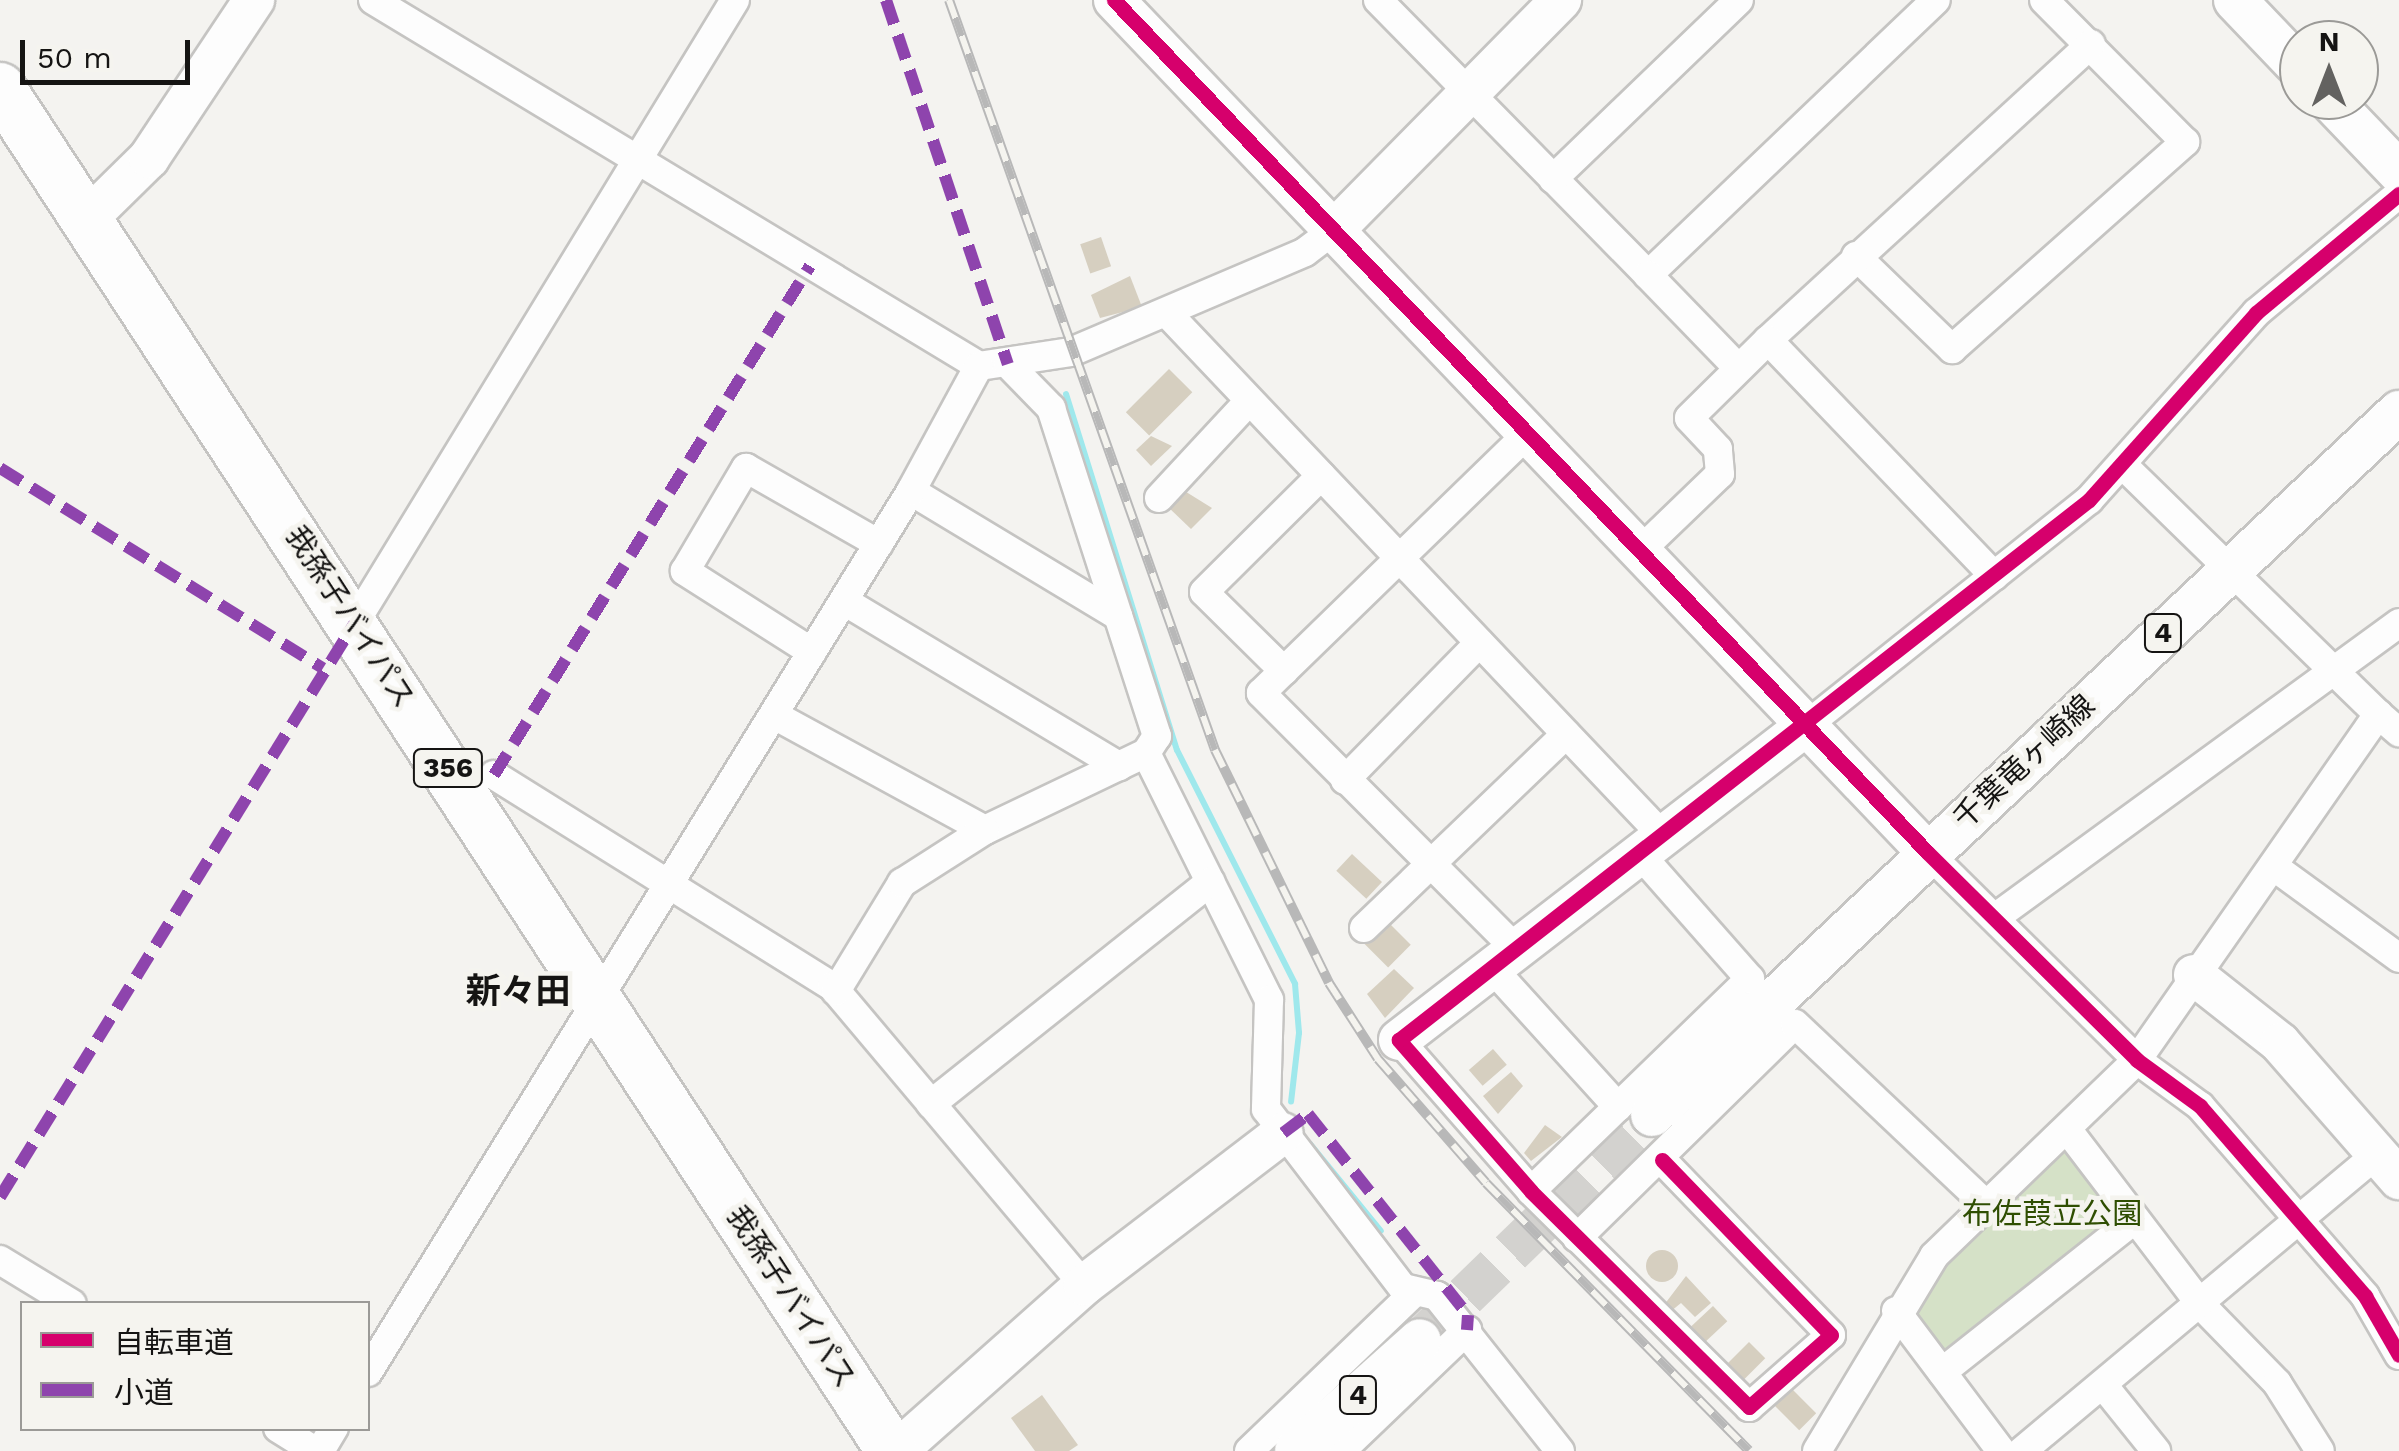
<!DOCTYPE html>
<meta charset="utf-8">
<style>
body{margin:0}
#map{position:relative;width:2399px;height:1451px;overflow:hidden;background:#f4f3f0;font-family:"Work Sans","Noto Sans JP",sans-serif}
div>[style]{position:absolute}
.green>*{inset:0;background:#d5e1c7}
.stream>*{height:6px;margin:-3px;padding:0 3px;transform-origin:3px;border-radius:3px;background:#9fe8ec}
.building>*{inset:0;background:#d6cfc0;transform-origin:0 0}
.round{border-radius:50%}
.primary-tunnel>*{height:42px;margin-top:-21px;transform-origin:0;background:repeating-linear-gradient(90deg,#d3d2cf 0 42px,transparent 0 63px)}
.roads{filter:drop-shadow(2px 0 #c5c4c2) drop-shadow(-2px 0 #c5c4c2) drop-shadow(0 2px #c5c4c2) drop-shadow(0 -2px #c5c4c2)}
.street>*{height:28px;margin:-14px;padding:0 14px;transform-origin:14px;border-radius:14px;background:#fdfdfd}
.secondary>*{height:40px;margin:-20px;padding:0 20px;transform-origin:20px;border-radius:20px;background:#fdfdfd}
.primary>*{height:42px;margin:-21px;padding:0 21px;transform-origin:21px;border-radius:21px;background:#fdfdfd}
.highway>*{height:50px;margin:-25px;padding:0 25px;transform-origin:25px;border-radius:25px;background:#fdfdfd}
.rail>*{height:10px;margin-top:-5px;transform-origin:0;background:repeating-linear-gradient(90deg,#f5f4ef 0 19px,#b8b8b8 0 38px);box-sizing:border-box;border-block:2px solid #b8b8b8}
.quiet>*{height:12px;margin-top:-6px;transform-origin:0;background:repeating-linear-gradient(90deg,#8e44ad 0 25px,transparent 0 37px)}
.cycleway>*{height:15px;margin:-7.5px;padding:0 7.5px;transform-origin:7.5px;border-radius:7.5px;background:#d6006c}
span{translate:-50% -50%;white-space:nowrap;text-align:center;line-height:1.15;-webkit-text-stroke:9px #f5f4ef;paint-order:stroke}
.shield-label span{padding:2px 8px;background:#f5f4ef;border:2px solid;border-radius:8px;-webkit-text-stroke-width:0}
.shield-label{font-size:28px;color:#151413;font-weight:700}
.street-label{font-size:30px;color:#151413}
.park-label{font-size:30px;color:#2f4e02}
.quarter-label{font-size:35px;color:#151413;font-weight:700}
.legend{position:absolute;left:20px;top:1301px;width:350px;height:130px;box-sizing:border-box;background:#f5f4ef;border:2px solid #9b9a97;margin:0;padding:12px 18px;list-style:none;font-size:30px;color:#151413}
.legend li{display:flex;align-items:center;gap:20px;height:50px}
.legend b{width:50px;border:2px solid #9b9a97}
.north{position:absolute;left:2279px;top:20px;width:100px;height:100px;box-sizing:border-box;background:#f5f4ef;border:2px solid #9b9a97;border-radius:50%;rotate:0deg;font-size:28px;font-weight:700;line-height:40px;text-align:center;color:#151413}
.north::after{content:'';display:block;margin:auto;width:35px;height:45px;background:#636260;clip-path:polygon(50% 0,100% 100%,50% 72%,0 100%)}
.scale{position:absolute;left:20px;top:40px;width:170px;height:45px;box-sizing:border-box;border:5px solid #151413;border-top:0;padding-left:12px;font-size:30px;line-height:35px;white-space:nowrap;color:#151413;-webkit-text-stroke:8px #f5f4ef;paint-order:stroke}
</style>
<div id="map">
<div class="green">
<i style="clip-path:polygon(2067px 1129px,2135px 1219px,1942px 1372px,1897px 1311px)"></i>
</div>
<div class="stream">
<i style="left:1066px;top:394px;width:373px;rotate:72.7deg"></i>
<i style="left:1177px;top:750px;width:262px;rotate:63.2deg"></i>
<i style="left:1295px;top:984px;width:49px;rotate:85.3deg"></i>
<i style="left:1299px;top:1033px;width:69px;rotate:96.6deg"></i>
<i style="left:1310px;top:1144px;width:112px;rotate:50.8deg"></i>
</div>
<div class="building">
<i style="left:1101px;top:237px;width:31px;height:22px;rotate:71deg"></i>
<i style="clip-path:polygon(1130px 276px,1142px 307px,1100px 318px,1091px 295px)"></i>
<i style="left:1169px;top:369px;width:33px;height:61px;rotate:45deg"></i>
<i style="clip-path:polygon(1151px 436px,1172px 446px,1151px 466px,1136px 450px)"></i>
<i style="clip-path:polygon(1183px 490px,1212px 508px,1191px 529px,1167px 506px)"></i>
<i style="left:1352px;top:854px;width:41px;height:23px;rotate:43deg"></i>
<i style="left:1386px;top:920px;width:35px;height:32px;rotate:45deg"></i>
<i style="clip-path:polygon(1394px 969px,1414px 988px,1385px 1018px,1367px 994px)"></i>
<i style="left:1493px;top:1049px;width:21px;height:32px;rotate:49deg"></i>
<i style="clip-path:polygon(1511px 1072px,1523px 1086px,1498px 1114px,1483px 1096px)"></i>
<i style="clip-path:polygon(1545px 1125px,1562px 1137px,1531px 1161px,1524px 1153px)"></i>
<i class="round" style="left:1646px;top:1250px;width:32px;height:32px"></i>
<i style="clip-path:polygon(1686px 1276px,1711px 1303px,1695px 1317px,1681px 1303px,1670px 1312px,1664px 1305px)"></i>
<i style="left:1713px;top:1306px;width:21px;height:30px;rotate:47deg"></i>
<i style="left:1749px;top:1342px;width:23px;height:35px;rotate:45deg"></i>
<i style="left:1790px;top:1387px;width:37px;height:24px;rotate:45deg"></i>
<i style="clip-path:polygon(1042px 1395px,1078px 1445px,1069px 1451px,1035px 1451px,1011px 1418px)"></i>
</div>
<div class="primary-tunnel">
<i style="left:1420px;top:1340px;width:323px;rotate:-44.1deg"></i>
</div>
<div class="roads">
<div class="street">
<i style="left:373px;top:0;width:708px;rotate:31.13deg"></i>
<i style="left:979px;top:366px;width:93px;rotate:-8.7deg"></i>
<i style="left:1071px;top:352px;width:254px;rotate:-23.1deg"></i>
<i style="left:1305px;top:252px;width:35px;rotate:-37deg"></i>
<i style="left:1378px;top:0;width:385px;rotate:45.5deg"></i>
<i style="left:1648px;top:275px;width:398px;rotate:-43.7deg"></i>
<i style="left:1553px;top:179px;width:258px;rotate:-43.9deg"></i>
<i style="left:1856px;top:256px;width:134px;rotate:44.1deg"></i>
<i style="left:1952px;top:349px;width:312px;rotate:-41.6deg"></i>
<i style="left:2185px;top:142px;width:200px;rotate:-134.8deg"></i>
<i style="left:1648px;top:275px;width:128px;rotate:45.9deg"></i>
<i style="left:1167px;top:313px;width:719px;rotate:46.52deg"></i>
<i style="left:1768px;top:340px;width:438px;rotate:-42.5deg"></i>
<i style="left:1008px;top:364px;width:62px;rotate:45.7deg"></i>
<i style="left:1051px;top:408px;width:345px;rotate:72.1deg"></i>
<i style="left:1157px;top:736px;width:20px;rotate:123deg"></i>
<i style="left:1146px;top:753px;width:276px;rotate:63.5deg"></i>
<i style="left:1269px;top:1000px;width:109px;rotate:91.6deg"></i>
<i style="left:1266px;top:1109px;width:225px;rotate:52.6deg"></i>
<i style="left:1403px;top:1288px;width:35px;rotate:13deg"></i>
<i style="left:1437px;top:1296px;width:198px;rotate:51.6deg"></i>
<i style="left:911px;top:491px;width:242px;rotate:31.1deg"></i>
<i style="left:1159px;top:498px;width:132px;rotate:-47.1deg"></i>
<i style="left:1642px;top:549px;width:108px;rotate:-43.9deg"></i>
<i style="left:1720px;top:474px;width:25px;rotate:-95deg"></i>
<i style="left:1718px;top:449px;width:42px;rotate:-133.1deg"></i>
<i style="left:1689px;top:418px;width:111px;rotate:-44.6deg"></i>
<i style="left:1768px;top:340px;width:327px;rotate:46.2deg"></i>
<i style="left:844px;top:601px;width:321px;rotate:31deg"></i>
<i style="left:354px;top:624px;width:731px;rotate:-58.59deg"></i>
<i style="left:812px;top:652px;width:151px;rotate:-147.5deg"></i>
<i style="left:685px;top:571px;width:120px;rotate:-59.4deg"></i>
<i style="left:746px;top:468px;width:153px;rotate:29.7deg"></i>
<i style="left:1284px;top:671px;width:112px;rotate:-135.4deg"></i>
<i style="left:1204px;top:592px;width:165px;rotate:-44.8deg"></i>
<i style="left:2378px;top:714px;width:28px;rotate:41deg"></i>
<i style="left:774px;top:715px;width:240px;rotate:28.6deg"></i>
<i style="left:985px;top:830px;width:178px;rotate:-25.6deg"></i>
<i style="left:1807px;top:725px;width:361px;rotate:-38.6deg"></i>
<i style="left:2089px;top:500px;width:251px;rotate:-48.2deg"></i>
<i style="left:2256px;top:313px;width:186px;rotate:-39.8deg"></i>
<i style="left:494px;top:775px;width:398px;rotate:32deg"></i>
<i style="left:832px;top:986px;width:391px;rotate:49.9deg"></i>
<i style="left:1345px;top:780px;width:192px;rotate:-45.6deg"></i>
<i style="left:1927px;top:852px;width:296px;rotate:44.7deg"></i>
<i style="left:2137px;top:1060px;width:78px;rotate:36.1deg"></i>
<i style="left:2200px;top:1106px;width:252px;rotate:49deg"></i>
<i style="left:2365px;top:1296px;width:68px;rotate:60deg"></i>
<i style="left:2273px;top:866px;width:156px;rotate:36.1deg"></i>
<i style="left:1996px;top:917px;width:499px;rotate:-36.1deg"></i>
<i style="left:1364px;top:928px;width:280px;rotate:-43.8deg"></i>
<i style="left:1515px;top:948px;width:360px;rotate:-134.9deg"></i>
<i style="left:1261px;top:693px;width:374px;rotate:-44.2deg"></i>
<i style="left:1491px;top:967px;width:189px;rotate:47.8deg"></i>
<i style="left:836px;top:991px;width:127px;rotate:-58.6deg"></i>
<i style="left:902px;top:883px;width:98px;rotate:-32.6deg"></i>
<i style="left:1399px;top:1040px;width:201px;rotate:48.8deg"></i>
<i style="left:1531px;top:1191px;width:307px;rotate:44.7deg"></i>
<i style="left:1749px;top:1407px;width:109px;rotate:-41.3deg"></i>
<i style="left:1831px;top:1335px;width:243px;rotate:-134deg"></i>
<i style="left:931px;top:1104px;width:357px;rotate:-38.5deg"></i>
<i style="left:2067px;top:1129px;width:221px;rotate:52.7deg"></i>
<i style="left:2201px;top:1305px;width:109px;rotate:45.7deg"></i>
<i style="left:2277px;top:1383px;width:80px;rotate:57.7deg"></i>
<i style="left:1531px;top:1191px;width:305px;rotate:-44.1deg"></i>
<i style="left:1750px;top:979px;width:168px;rotate:-131.4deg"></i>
<i style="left:1577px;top:1238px;width:305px;rotate:-44.5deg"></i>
<i style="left:1795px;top:1024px;width:257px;rotate:43.4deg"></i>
<i style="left:0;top:1260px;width:84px;rotate:31.4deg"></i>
<i style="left:1896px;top:1311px;width:175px;rotate:53.1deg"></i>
<i style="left:368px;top:1372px;width:1035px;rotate:-58.35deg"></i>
<i style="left:911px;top:491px;width:142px;rotate:-61.5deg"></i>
<i style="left:1942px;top:1372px;width:246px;rotate:-38.4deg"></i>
<i style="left:2103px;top:1385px;width:85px;rotate:51.2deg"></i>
<i style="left:278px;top:1428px;width:44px;rotate:31.9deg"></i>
<i style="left:320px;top:1451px;width:27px;rotate:-59deg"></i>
<i style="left:1249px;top:1451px;width:228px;rotate:-43.8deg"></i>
<i style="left:1341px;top:1451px;width:175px;rotate:-43.8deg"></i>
<i style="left:1817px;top:1451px;width:227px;rotate:-59deg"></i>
<i style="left:1934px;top:1256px;width:282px;rotate:-44deg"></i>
<i style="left:2137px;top:1060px;width:422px;rotate:-55.1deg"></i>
<i style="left:2378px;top:714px;width:358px;rotate:-135.7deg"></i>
<i style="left:2022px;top:1451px;width:465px;rotate:-39.9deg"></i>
</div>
<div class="secondary">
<i style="left:1114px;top:0;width:1178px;rotate:46.34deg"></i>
<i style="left:86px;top:220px;width:88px;rotate:-44.5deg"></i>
<i style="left:149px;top:158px;width:190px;rotate:-56.4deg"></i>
<i style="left:1333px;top:231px;width:325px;rotate:-45.4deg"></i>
<i style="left:2194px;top:975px;width:110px;rotate:38.3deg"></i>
<i style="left:2280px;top:1043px;width:181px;rotate:48.8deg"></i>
<i style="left:1399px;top:1040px;width:515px;rotate:-37.67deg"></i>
<i style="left:897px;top:1451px;width:250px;rotate:-41.6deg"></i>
<i style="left:1084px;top:1285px;width:250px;rotate:-37.4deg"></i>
</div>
<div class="primary">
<i style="left:2235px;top:0;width:93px;rotate:46.3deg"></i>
<i style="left:2330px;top:100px;width:100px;rotate:46.2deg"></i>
<i style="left:1652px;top:1115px;width:1026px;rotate:-43.26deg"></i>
<i style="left:1296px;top:1451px;width:166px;rotate:-41.8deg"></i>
</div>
<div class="highway">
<i style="left:0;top:88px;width:1629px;rotate:56.8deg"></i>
</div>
</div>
<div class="rail">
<i style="left:949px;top:0;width:796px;rotate:70.47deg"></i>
<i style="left:1215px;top:750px;width:259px;rotate:63.9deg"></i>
<i style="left:1329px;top:983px;width:90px;rotate:57.2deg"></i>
<i style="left:1378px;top:1059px;width:164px;rotate:48.9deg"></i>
<i style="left:1486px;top:1183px;width:375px;rotate:45.5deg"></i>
</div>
<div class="quiet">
<i style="left:886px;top:0;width:384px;rotate:71.5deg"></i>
<i style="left:0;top:468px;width:380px;rotate:31.8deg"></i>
<i style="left:494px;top:775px;width:599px;rotate:-58.17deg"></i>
<i style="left:1283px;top:1133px;width:31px;rotate:-37deg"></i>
<i style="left:1308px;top:1114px;width:257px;rotate:51.5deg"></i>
<i style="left:1468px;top:1315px;width:15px;rotate:94deg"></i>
<i style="left:0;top:1197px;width:674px;rotate:-58.29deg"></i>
</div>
<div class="cycleway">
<i style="left:1114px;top:0;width:1178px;rotate:46.34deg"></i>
<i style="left:1927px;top:852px;width:296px;rotate:44.7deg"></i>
<i style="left:2137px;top:1060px;width:78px;rotate:36.1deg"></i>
<i style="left:2200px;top:1106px;width:252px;rotate:49deg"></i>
<i style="left:2365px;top:1296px;width:68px;rotate:60deg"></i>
<i style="left:1662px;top:1160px;width:243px;rotate:46deg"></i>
<i style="left:1831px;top:1335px;width:109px;rotate:138.7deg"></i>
<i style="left:1749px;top:1407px;width:307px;rotate:-135.3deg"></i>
<i style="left:1531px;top:1191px;width:201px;rotate:-131.2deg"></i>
<i style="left:1399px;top:1040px;width:876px;rotate:-38.05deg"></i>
<i style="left:2089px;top:500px;width:251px;rotate:-48.2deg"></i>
<i style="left:2256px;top:313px;width:186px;rotate:-39.8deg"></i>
</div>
<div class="shield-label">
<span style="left:2163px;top:633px">4</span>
<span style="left:448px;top:768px">356</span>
<span style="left:1358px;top:1395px">4</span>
</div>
<div class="street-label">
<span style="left:350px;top:617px;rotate:57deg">我孫子バイパス</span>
<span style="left:2024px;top:762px;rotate:-43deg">千葉竜ヶ崎線</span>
<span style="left:791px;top:1297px;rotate:57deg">我孫子バイパス</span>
</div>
<div class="park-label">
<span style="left:2052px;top:1214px">布佐葭立公園</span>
</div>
<div class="quarter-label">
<span style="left:518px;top:991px">新々田</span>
</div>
<ul class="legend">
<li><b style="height:12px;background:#d6006c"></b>自転車道</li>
<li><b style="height:12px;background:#8e44ad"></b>小道</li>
</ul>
<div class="north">N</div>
<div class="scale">50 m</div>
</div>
